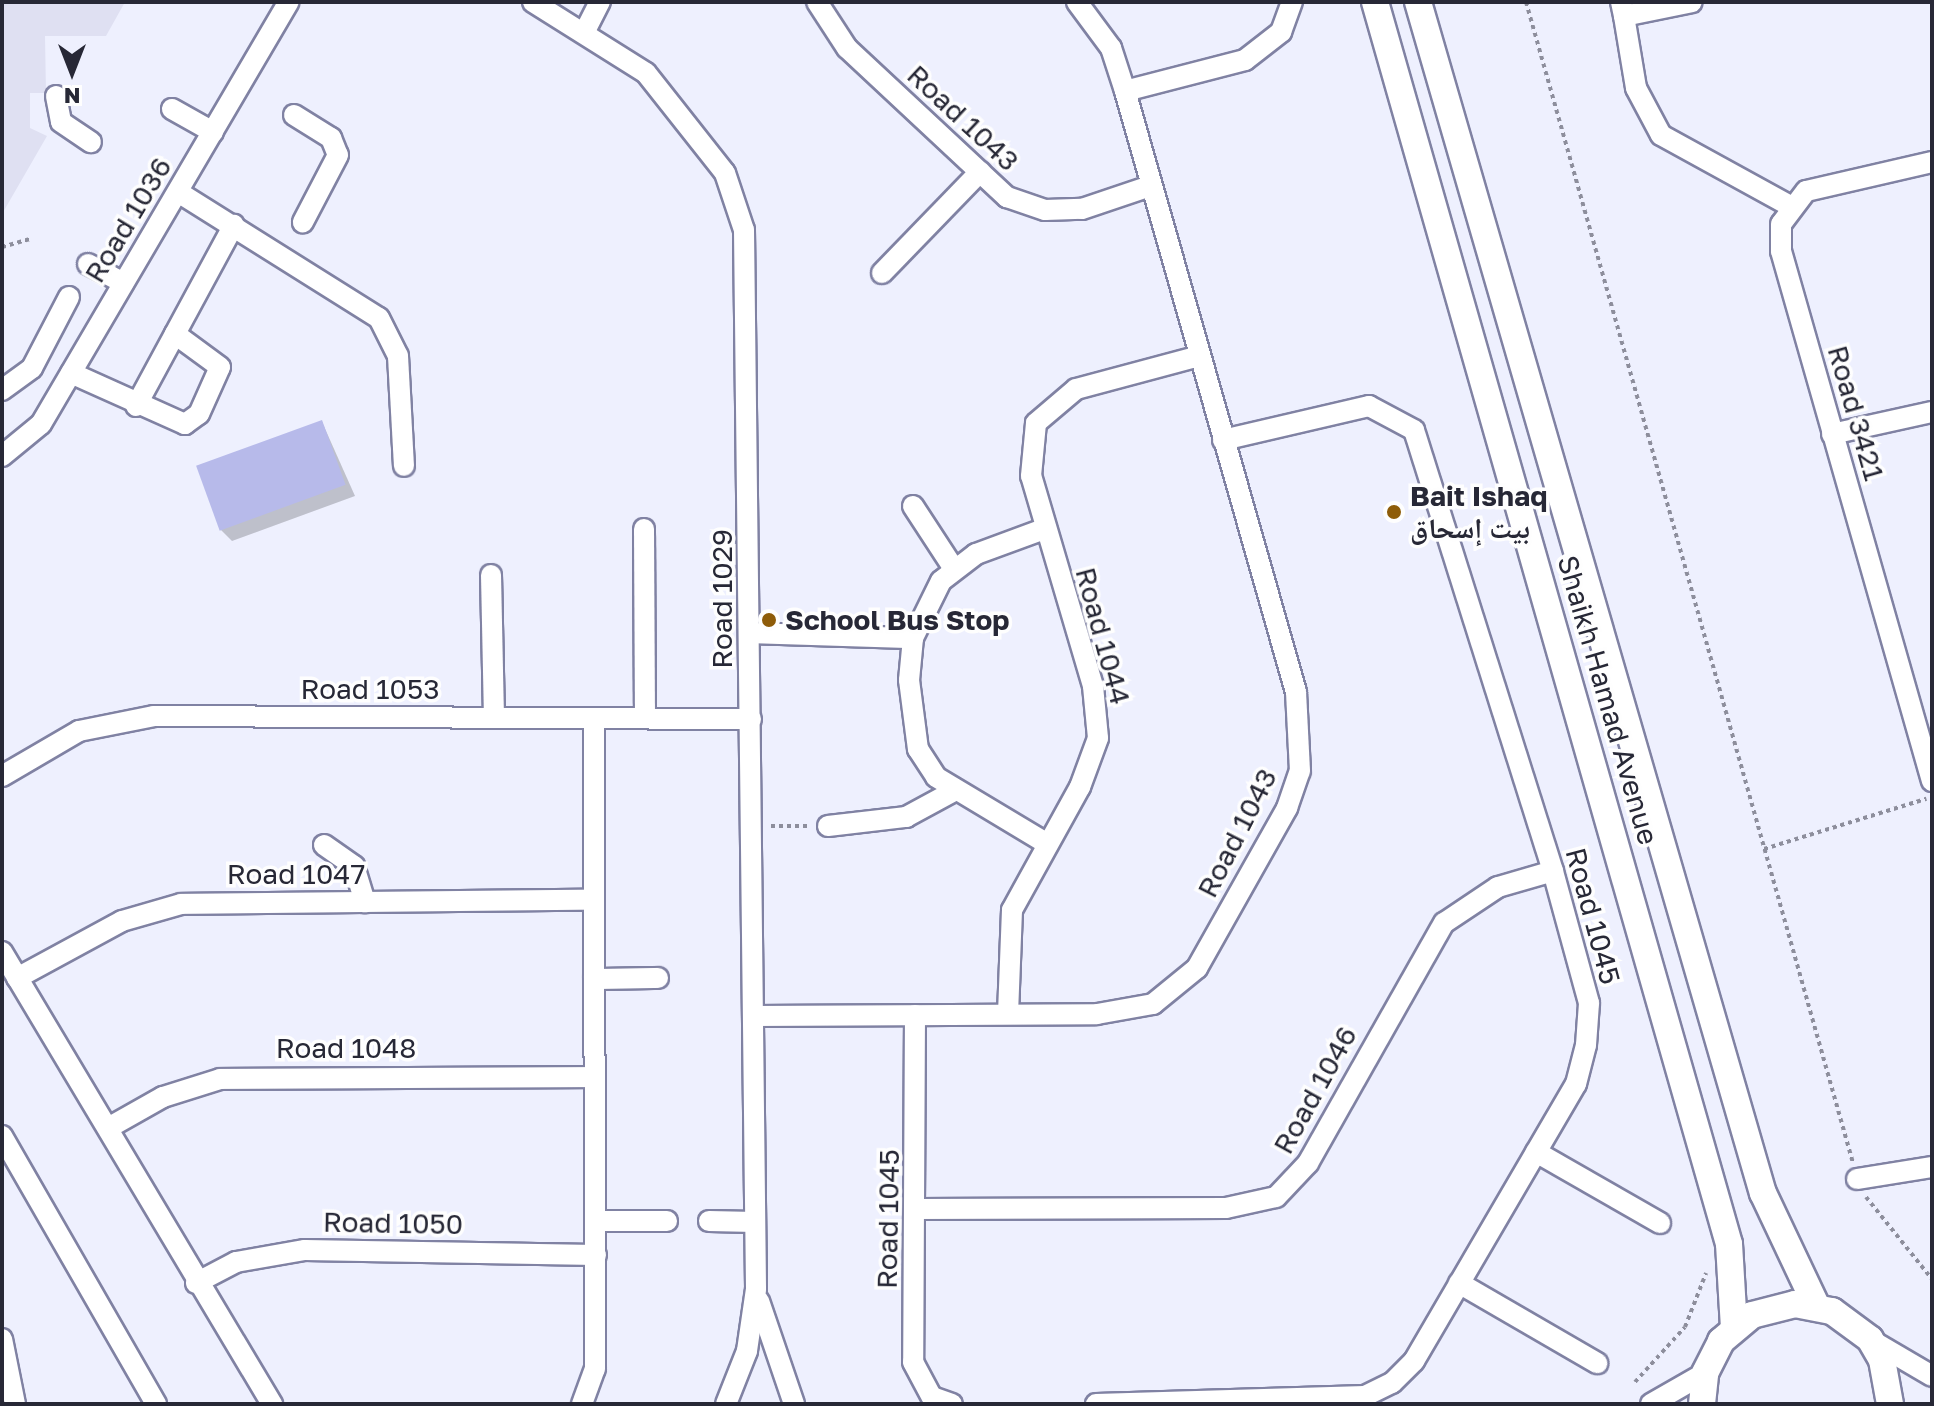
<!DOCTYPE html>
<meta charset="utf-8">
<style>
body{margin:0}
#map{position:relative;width:1934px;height:1406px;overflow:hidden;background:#eef0fe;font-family:"Golos Text","Noto Naskh Arabic",sans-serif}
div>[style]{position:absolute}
.built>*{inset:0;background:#dfe0f2}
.shadow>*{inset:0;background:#0003}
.building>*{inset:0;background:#b7baea;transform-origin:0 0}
.path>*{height:4px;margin-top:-2px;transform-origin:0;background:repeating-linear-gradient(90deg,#8d8e9c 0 4px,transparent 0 8px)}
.roads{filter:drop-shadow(2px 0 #8082a3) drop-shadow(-2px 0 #8082a3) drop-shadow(0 2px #8082a3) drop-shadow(0 -2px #8082a3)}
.minor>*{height:20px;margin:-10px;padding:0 10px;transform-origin:10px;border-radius:10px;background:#fff}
.major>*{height:26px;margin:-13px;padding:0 13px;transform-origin:13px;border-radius:13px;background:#fff}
.dots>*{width:22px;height:22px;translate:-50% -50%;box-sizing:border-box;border:4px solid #fefefe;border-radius:50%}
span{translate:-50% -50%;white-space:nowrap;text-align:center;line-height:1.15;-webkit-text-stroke:7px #fefefe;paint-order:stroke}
.street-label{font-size:28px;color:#272836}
.poi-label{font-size:28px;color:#272836;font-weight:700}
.left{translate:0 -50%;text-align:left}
.frame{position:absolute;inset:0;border:4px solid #272836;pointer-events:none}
.north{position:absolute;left:32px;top:32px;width:80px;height:80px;-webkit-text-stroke:6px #fefefe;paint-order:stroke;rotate:180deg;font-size:22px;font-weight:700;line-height:32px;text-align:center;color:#272836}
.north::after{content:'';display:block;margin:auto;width:28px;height:36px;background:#272836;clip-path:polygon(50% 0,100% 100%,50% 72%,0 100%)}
</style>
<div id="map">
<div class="built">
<i style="clip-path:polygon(2px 2px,125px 2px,106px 36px,45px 36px,46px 93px,30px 93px,30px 128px,47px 136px,2px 214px)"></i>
</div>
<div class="shadow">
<i style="clip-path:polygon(322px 422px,355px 496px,232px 541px,221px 530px)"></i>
</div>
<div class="building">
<i style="left:322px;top:420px;width:69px;height:134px;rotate:70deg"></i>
</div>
<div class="path">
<i style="left:1526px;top:2px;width:1206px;rotate:74.27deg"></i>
<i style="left:2px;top:247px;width:29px;rotate:-16deg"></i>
<i style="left:771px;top:826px;width:39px"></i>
<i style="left:1764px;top:849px;width:170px;rotate:-17.2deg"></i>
<i style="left:1866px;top:1197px;width:105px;rotate:51.2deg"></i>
<i style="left:1635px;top:1382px;width:74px;rotate:-47.7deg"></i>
<i style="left:1685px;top:1327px;width:58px;rotate:-68.7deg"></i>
</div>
<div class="roads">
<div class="minor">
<i style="left:533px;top:2px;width:133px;rotate:32.1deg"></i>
<i style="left:646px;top:73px;width:127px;rotate:51.7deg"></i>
<i style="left:725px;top:173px;width:60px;rotate:71.6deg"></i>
<i style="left:744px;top:230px;width:1059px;rotate:89.35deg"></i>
<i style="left:756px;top:1289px;width:63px;rotate:98.3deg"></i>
<i style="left:747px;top:1351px;width:57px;rotate:111.6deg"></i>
<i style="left:817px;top:2px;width:55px;rotate:56.9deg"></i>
<i style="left:847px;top:48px;width:219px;rotate:43deg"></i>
<i style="left:1007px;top:197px;width:40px;rotate:18.9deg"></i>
<i style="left:1045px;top:210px;width:37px;rotate:-2deg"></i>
<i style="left:1082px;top:209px;width:72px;rotate:-18.7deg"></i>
<i style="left:1621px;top:2px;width:14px;rotate:78deg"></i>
<i style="left:1624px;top:16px;width:69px;rotate:-11.6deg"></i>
<i style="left:1624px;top:16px;width:73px;rotate:80.5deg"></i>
<i style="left:1636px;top:88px;width:53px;rotate:62deg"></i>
<i style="left:1661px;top:135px;width:147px;rotate:28.8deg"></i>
<i style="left:584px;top:33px;width:35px;rotate:-63deg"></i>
<i style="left:1125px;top:91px;width:124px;rotate:-14.5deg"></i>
<i style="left:1245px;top:60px;width:46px;rotate:-37.9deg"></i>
<i style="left:1281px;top:32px;width:32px;rotate:-70deg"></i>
<i style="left:56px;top:96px;width:26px;rotate:79deg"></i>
<i style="left:61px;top:122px;width:36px;rotate:34deg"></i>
<i style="left:172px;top:109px;width:47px;rotate:29.3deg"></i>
<i style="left:294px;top:115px;width:44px;rotate:31.9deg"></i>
<i style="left:331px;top:138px;width:18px;rotate:68deg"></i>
<i style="left:338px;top:155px;width:76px;rotate:117.6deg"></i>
<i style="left:1932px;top:162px;width:129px;rotate:167deg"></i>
<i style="left:1806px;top:191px;width:41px;rotate:127.1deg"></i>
<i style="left:1781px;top:224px;width:27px;rotate:90deg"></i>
<i style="left:1781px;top:251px;width:551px;rotate:74.1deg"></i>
<i style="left:178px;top:192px;width:237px;rotate:32.1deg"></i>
<i style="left:379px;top:318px;width:42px;rotate:63.4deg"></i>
<i style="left:398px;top:356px;width:110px;rotate:86.9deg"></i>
<i style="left:88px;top:264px;width:40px;rotate:28deg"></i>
<i style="left:882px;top:273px;width:141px;rotate:-45.9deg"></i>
<i style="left:71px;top:373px;width:125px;rotate:24.1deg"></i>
<i style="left:185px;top:424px;width:17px;rotate:-36deg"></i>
<i style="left:199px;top:414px;width:51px;rotate:-65.9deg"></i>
<i style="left:220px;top:367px;width:56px;rotate:-143.7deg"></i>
<i style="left:2px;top:390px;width:37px;rotate:-36deg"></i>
<i style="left:32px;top:368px;width:80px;rotate:-62.5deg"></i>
<i style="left:136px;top:406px;width:206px;rotate:-61.6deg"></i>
<i style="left:1832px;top:434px;width:102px;rotate:-12.4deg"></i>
<i style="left:2px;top:456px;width:50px;rotate:-39.4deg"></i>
<i style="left:41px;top:424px;width:489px;rotate:-59.6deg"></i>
<i style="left:913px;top:506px;width:75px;rotate:56.9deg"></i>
<i style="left:644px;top:529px;width:189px;rotate:89.7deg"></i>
<i style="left:1044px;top:529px;width:72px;rotate:159.8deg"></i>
<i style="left:976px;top:554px;width:44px;rotate:142.4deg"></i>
<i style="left:941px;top:581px;width:64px;rotate:116.2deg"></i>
<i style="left:913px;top:638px;width:42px;rotate:95.4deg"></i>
<i style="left:909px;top:680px;width:70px;rotate:82.6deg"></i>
<i style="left:918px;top:749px;width:33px;rotate:57deg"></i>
<i style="left:936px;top:777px;width:128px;rotate:31deg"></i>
<i style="left:491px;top:575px;width:142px;rotate:88.8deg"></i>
<i style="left:750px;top:633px;width:163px;rotate:1.8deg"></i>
<i style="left:2px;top:776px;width:89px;rotate:-30.3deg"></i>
<i style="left:79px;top:731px;width:76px;rotate:-11.3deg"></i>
<i style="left:154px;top:716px;width:597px;rotate:0.29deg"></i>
<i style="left:828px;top:826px;width:79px;rotate:-6.6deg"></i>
<i style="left:906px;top:817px;width:52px;rotate:-28.5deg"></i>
<i style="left:324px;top:845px;width:37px;rotate:35deg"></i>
<i style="left:354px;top:866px;width:38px;rotate:73deg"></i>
<i style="left:2px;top:952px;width:527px;rotate:59.15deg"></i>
<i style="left:17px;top:978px;width:119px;rotate:-28.5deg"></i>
<i style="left:122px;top:921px;width:61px;rotate:-16.1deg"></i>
<i style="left:181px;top:904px;width:412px;rotate:-0.6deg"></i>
<i style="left:594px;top:979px;width:64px;rotate:-0.9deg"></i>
<i style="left:1008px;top:1014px;width:104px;rotate:-87.8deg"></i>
<i style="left:1012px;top:910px;width:141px;rotate:-61.1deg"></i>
<i style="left:1080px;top:787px;width:52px;rotate:-69.8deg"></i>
<i style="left:1098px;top:738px;width:52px;rotate:-95.5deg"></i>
<i style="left:1093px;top:686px;width:219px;rotate:-106.4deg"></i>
<i style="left:1031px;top:476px;width:53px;rotate:-84.6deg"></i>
<i style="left:1036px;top:423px;width:52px;rotate:-40.4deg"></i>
<i style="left:1076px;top:389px;width:127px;rotate:-15deg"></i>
<i style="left:915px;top:1015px;width:347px;rotate:90.3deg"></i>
<i style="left:913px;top:1362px;width:40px;rotate:62deg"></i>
<i style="left:932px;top:1397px;width:21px;rotate:19deg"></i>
<i style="left:754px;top:1016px;width:343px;rotate:-0.3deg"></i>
<i style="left:1097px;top:1014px;width:57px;rotate:-10.1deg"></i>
<i style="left:1153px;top:1004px;width:57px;rotate:-39.3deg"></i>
<i style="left:1197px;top:968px;width:184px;rotate:-60.6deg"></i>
<i style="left:1287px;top:808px;width:39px;rotate:-71deg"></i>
<i style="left:1300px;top:771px;width:79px;rotate:-92.9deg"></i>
<i style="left:1296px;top:692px;width:625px;rotate:-105.88deg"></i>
<i style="left:1125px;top:91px;width:45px;rotate:-108deg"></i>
<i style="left:1111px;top:48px;width:57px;rotate:-126.5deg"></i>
<i style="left:108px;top:1128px;width:63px;rotate:-29.4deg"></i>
<i style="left:163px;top:1097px;width:60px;rotate:-17.5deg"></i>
<i style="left:220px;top:1079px;width:374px;rotate:-0.3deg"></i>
<i style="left:2px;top:1136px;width:309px;rotate:60.1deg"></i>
<i style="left:1536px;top:1152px;width:143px;rotate:29.8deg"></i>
<i style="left:1857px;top:1179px;width:76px;rotate:-9.1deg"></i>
<i style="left:917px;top:1209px;width:309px;rotate:-0.2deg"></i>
<i style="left:1226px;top:1208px;width:51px;rotate:-12.4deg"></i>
<i style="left:1276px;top:1197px;width:47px;rotate:-46.7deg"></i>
<i style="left:1308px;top:1163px;width:276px;rotate:-60.5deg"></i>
<i style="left:1444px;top:923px;width:65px;rotate:-33.7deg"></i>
<i style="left:1498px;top:887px;width:57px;rotate:-16.2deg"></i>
<i style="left:595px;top:1221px;width:72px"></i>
<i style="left:709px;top:1221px;width:46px;rotate:1.2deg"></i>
<i style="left:196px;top:1283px;width:45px;rotate:-27.7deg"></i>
<i style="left:236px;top:1262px;width:70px;rotate:-9.9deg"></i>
<i style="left:305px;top:1250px;width:291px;rotate:1deg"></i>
<i style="left:1459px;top:1283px;width:160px;rotate:30.1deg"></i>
<i style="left:759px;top:1301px;width:109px;rotate:71.2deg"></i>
<i style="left:2px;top:1339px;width:66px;rotate:78.7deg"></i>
<i style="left:1874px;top:1342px;width:67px;rotate:30.4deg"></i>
<i style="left:582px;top:1404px;width:37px;rotate:-70deg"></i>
<i style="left:595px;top:1369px;width:651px;rotate:-90.09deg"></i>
<i style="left:1096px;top:1404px;width:269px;rotate:-1.7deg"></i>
<i style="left:1365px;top:1396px;width:30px;rotate:-26deg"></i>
<i style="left:1392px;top:1383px;width:31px;rotate:-45deg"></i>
<i style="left:1414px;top:1361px;width:321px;rotate:-59.7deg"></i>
<i style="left:1576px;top:1084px;width:40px;rotate:-75.6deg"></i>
<i style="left:1586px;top:1045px;width:42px;rotate:-85.9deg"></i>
<i style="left:1589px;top:1003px;width:137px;rotate:-105.3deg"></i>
<i style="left:1553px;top:871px;width:462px;rotate:-107.5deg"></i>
<i style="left:1414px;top:430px;width:51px;rotate:-151.9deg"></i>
<i style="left:1369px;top:406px;width:150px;rotate:166.9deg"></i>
<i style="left:1651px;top:1404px;width:62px;rotate:-29.9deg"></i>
</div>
<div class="major">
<i style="left:1375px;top:2px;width:1291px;rotate:74.09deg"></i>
<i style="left:1729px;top:1244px;width:83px;rotate:86.6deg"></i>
<i style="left:1418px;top:2px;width:1240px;rotate:73.85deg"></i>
<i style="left:1763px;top:1193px;width:126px;rotate:64.7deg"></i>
<i style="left:1702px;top:1404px;width:31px;rotate:-84deg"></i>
<i style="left:1705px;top:1373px;width:36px;rotate:-63deg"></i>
<i style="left:1721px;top:1341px;width:40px;rotate:-40deg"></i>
<i style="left:1752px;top:1315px;width:44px;rotate:-14.3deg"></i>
<i style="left:1795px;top:1304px;width:38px;rotate:11deg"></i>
<i style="left:1832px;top:1311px;width:47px;rotate:36.4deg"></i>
<i style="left:1870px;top:1339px;width:24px;rotate:60deg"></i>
<i style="left:1882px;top:1360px;width:45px;rotate:79.7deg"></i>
</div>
</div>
<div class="dots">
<i style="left:1394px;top:512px;background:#8e5c09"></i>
<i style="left:769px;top:620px;background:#8e5c09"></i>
</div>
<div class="street-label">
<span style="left:963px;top:118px;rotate:43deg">Road 1043</span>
<span style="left:128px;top:220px;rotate:-59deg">Road 1036</span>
<span style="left:1856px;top:413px;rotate:74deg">Road 3421</span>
<span style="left:722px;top:599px;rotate:-90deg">Road 1029</span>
<span style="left:1103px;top:636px;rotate:75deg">Road 1044</span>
<span style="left:370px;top:689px">Road 1053</span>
<span style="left:1608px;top:700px;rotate:74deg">Shaikh Hamad Avenue</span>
<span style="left:1237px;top:833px;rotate:-63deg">Road 1043</span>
<span style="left:296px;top:874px">Road 1047</span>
<span style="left:1593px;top:916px;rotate:75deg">Road 1045</span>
<span style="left:346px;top:1048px">Road 1048</span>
<span style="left:1315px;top:1090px;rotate:-61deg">Road 1046</span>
<span style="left:888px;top:1219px;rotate:-89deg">Road 1045</span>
<span style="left:393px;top:1223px;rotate:1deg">Road 1050</span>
</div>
<div class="poi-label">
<span class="left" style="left:1410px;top:512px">Bait Ishaq<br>بيت إسحاق</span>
<span class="left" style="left:785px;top:620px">School Bus Stop</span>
</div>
<div class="frame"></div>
<div class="north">N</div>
</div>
